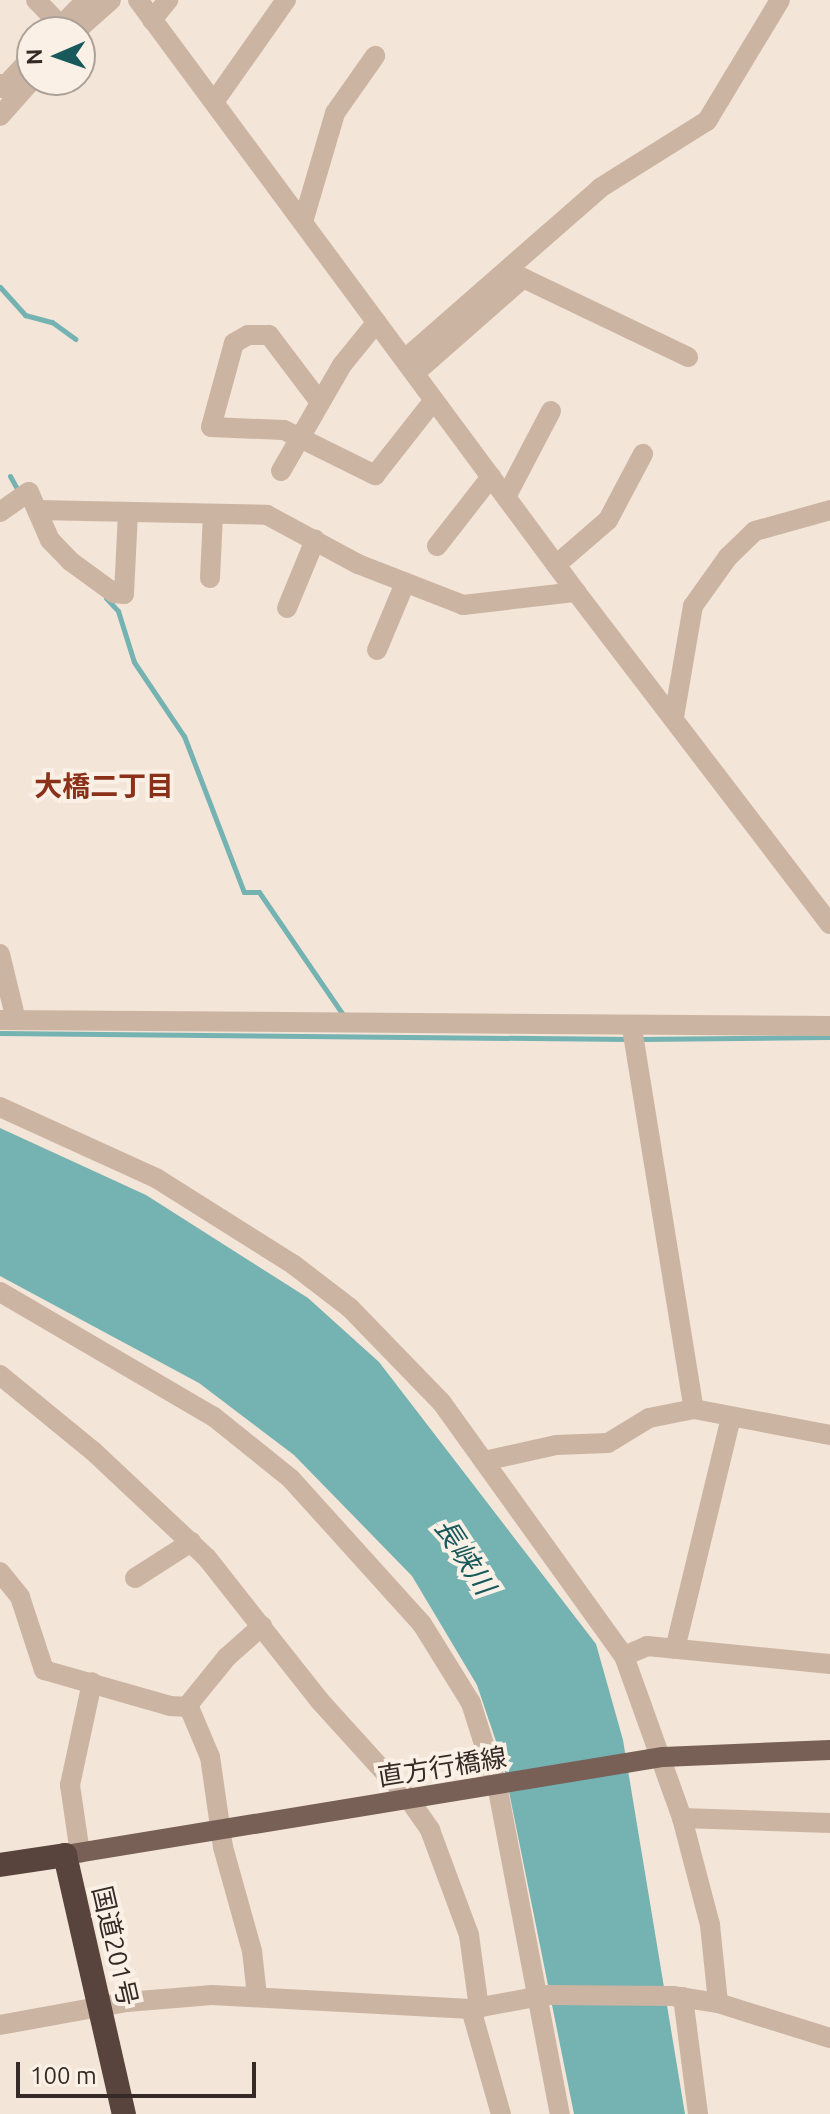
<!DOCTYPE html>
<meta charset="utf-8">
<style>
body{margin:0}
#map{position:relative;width:830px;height:2114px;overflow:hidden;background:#f3e5d8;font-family:Ubuntu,"Noto Sans JP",sans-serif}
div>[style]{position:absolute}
.water>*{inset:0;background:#75b2b2}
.stream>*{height:5px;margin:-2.5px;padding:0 2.5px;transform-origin:2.5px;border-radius:2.5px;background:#75b2b2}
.minor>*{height:20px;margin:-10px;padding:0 10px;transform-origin:10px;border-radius:10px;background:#ccb4a3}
.major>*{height:20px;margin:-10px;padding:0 10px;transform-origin:10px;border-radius:10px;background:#796056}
.highway>*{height:24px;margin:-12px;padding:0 12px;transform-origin:12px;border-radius:12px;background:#58443c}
span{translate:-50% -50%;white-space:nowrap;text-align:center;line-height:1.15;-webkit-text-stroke:8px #faf0e5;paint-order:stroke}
.street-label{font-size:26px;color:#362a26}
.neighbourhood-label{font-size:28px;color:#8b3019;font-weight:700}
.water-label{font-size:28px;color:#18595b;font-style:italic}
.north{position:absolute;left:16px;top:16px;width:80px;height:80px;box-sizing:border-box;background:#faf0e5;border:2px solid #aca199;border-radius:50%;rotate:268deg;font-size:22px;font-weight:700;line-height:32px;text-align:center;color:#362a26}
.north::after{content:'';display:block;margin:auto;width:28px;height:36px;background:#18595b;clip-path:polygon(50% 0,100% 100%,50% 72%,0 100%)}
.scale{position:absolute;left:16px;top:2062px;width:240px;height:36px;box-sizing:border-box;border:4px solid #362a26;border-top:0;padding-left:10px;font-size:24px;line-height:28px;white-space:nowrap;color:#362a26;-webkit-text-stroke:6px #faf0e5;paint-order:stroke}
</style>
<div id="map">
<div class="water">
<i style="clip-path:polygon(0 1128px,146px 1195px,308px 1298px,379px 1362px,596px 1644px,623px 1740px,685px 2114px,574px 2114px,503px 1762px,477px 1685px,412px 1576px,294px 1455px,199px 1383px,0 1276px)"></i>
</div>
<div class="stream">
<i style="left:0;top:287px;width:38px;rotate:48deg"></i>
<i style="left:25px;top:315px;width:28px;rotate:15deg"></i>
<i style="left:52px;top:322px;width:29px;rotate:36deg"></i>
<i style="left:10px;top:476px;width:21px;rotate:61deg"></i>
<i style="left:106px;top:598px;width:18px;rotate:47deg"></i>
<i style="left:118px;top:611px;width:53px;rotate:72.6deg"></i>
<i style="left:134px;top:662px;width:89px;rotate:56deg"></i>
<i style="left:184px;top:736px;width:167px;rotate:69deg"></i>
<i style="left:244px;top:892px;width:15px"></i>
<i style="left:259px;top:892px;width:154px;rotate:55.6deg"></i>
<i style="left:0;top:1033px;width:629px;rotate:0.55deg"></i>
<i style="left:639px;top:1039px;width:191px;rotate:-0.6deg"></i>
</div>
<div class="minor">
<i style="left:36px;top:0;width:36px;rotate:46deg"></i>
<i style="left:138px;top:0;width:736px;rotate:53.5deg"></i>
<i style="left:576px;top:592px;width:418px;rotate:52.6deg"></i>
<i style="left:152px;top:20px;width:26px;rotate:-51deg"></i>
<i style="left:55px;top:32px;width:45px;rotate:-45.9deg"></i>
<i style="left:75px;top:32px;width:48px;rotate:-41.6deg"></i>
<i style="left:0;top:84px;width:5px;rotate:53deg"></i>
<i style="left:3px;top:88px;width:42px;rotate:-46.9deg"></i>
<i style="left:214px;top:102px;width:125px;rotate:-54.8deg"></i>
<i style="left:0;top:116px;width:48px;rotate:-48.4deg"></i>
<i style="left:303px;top:222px;width:114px;rotate:-73.6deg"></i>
<i style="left:335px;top:113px;width:70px;rotate:-54.9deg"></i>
<i style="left:405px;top:359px;width:259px;rotate:-41.2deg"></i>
<i style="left:600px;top:188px;width:126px;rotate:-32.1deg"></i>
<i style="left:707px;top:121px;width:141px;rotate:-58.9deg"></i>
<i style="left:415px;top:373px;width:144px;rotate:-41.3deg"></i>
<i style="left:523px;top:278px;width:183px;rotate:25.6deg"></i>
<i style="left:319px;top:401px;width:83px;rotate:-127.1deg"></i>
<i style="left:269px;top:335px;width:21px;rotate:180deg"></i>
<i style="left:248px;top:335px;width:16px;rotate:150deg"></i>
<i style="left:234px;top:343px;width:87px;rotate:105.3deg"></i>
<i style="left:211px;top:427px;width:73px;rotate:2.4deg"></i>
<i style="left:284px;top:430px;width:102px;rotate:26.3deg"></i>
<i style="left:375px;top:475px;width:95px;rotate:-51.8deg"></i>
<i style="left:281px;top:471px;width:122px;rotate:-60.1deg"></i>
<i style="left:342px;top:365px;width:55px;rotate:-50.9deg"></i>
<i style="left:506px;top:497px;width:97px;rotate:-62.4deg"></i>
<i style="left:37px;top:510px;width:230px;rotate:1.2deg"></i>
<i style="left:267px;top:515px;width:103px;rotate:28.3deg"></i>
<i style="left:358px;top:564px;width:113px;rotate:21.3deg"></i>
<i style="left:463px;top:605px;width:114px;rotate:-6.6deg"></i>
<i style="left:0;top:512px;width:35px;rotate:-35deg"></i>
<i style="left:29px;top:492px;width:52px;rotate:66.4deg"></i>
<i style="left:50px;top:540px;width:29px;rotate:46deg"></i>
<i style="left:70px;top:561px;width:54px;rotate:36deg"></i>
<i style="left:114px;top:593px;width:10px;rotate:6deg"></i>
<i style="left:124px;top:594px;width:82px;rotate:-87.2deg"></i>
<i style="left:437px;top:546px;width:88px;rotate:-52deg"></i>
<i style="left:556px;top:565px;width:69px;rotate:-40.9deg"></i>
<i style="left:608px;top:520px;width:75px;rotate:-62.1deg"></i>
<i style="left:210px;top:578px;width:64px;rotate:-87.3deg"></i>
<i style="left:287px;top:608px;width:74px;rotate:-67.6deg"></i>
<i style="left:377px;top:650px;width:73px;rotate:-67.3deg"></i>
<i style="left:674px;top:717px;width:113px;rotate:-80.3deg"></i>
<i style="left:693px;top:606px;width:60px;rotate:-54.5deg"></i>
<i style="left:728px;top:557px;width:37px;rotate:-44deg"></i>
<i style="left:755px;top:531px;width:78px;rotate:-15.6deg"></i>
<i style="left:0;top:954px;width:68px;rotate:76.4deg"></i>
<i style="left:0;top:1020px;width:830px;rotate:0.41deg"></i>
<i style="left:632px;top:1028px;width:386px;rotate:80.8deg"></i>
<i style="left:0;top:1107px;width:171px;rotate:24.5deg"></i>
<i style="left:156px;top:1178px;width:163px;rotate:32.2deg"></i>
<i style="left:294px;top:1265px;width:71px;rotate:37.5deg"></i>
<i style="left:350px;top:1308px;width:132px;rotate:45.9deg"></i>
<i style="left:442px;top:1403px;width:312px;rotate:54.3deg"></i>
<i style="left:624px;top:1656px;width:172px;rotate:70.3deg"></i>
<i style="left:682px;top:1818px;width:111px;rotate:75.3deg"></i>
<i style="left:710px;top:1925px;width:78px;rotate:84.1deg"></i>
<i style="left:0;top:1292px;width:248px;rotate:30.3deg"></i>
<i style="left:214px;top:1417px;width:99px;rotate:38.8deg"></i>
<i style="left:291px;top:1479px;width:195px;rotate:47.9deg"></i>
<i style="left:422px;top:1624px;width:93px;rotate:58.2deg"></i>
<i style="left:471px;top:1703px;width:86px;rotate:72.4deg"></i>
<i style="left:497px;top:1785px;width:335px;rotate:79.2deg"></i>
<i style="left:0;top:1375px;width:120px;rotate:39.3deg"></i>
<i style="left:93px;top:1451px;width:156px;rotate:43.2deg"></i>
<i style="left:207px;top:1558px;width:181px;rotate:51.7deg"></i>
<i style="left:319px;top:1700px;width:132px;rotate:47.8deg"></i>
<i style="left:408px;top:1798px;width:39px;rotate:55deg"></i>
<i style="left:430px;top:1830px;width:112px;rotate:69.6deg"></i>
<i style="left:469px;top:1935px;width:74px;rotate:82.2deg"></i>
<i style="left:484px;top:1461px;width:74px;rotate:-12.5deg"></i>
<i style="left:556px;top:1445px;width:52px;rotate:-2.2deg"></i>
<i style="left:608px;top:1443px;width:48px;rotate:-31.4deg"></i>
<i style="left:649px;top:1418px;width:46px;rotate:-11.3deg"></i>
<i style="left:694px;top:1409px;width:138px;rotate:10.8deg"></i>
<i style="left:0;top:1572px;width:32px;rotate:51deg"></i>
<i style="left:20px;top:1597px;width:77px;rotate:71.8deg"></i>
<i style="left:44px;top:1670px;width:131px;rotate:15.9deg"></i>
<i style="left:170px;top:1706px;width:19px;rotate:3deg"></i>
<i style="left:135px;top:1578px;width:67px;rotate:-32.7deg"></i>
<i style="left:675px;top:1649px;width:239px;rotate:-76.4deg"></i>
<i style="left:624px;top:1656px;width:25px;rotate:-23deg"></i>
<i style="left:647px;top:1646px;width:184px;rotate:5.6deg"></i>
<i style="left:682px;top:1818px;width:148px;rotate:1.9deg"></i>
<i style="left:80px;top:1853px;width:69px;rotate:-98.4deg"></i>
<i style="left:70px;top:1785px;width:105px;rotate:-77.9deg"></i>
<i style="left:257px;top:1996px;width:45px;rotate:-96.3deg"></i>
<i style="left:252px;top:1951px;width:108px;rotate:-105.6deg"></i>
<i style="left:223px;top:1847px;width:91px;rotate:-98.2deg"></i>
<i style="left:210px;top:1757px;width:56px;rotate:-112.9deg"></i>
<i style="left:188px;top:1705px;width:62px;rotate:-50.9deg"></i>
<i style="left:227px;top:1657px;width:47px;rotate:-41.5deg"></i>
<i style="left:683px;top:1997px;width:118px;rotate:82.7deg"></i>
<i style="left:471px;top:2009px;width:109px;rotate:74.1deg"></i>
<i style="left:0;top:2025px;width:129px;rotate:-10.3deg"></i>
<i style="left:127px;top:2002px;width:85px;rotate:-4.7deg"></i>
<i style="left:212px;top:1995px;width:259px;rotate:3.1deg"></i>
<i style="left:471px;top:2009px;width:76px;rotate:-10.6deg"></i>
<i style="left:546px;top:1995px;width:127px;rotate:0.5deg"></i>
<i style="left:673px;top:1996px;width:46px;rotate:8.8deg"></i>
<i style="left:718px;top:2003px;width:117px;rotate:17.4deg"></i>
</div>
<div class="major">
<i style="left:65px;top:1855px;width:606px;rotate:-9.31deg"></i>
<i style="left:663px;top:1757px;width:167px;rotate:-2.4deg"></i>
</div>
<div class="highway">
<i style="left:0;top:1865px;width:66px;rotate:-8.7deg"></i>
<i style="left:65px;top:1855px;width:266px;rotate:77.2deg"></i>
</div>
<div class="street-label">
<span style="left:442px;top:1767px;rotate:-9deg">直方行橋線</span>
<span style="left:115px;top:1946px;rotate:77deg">国道201号</span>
</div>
<div class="neighbourhood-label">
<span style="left:104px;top:786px">大橋二丁目</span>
</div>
<div class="water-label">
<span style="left:465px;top:1556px;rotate:57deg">長峡川</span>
</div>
<div class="north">N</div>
<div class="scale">100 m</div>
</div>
